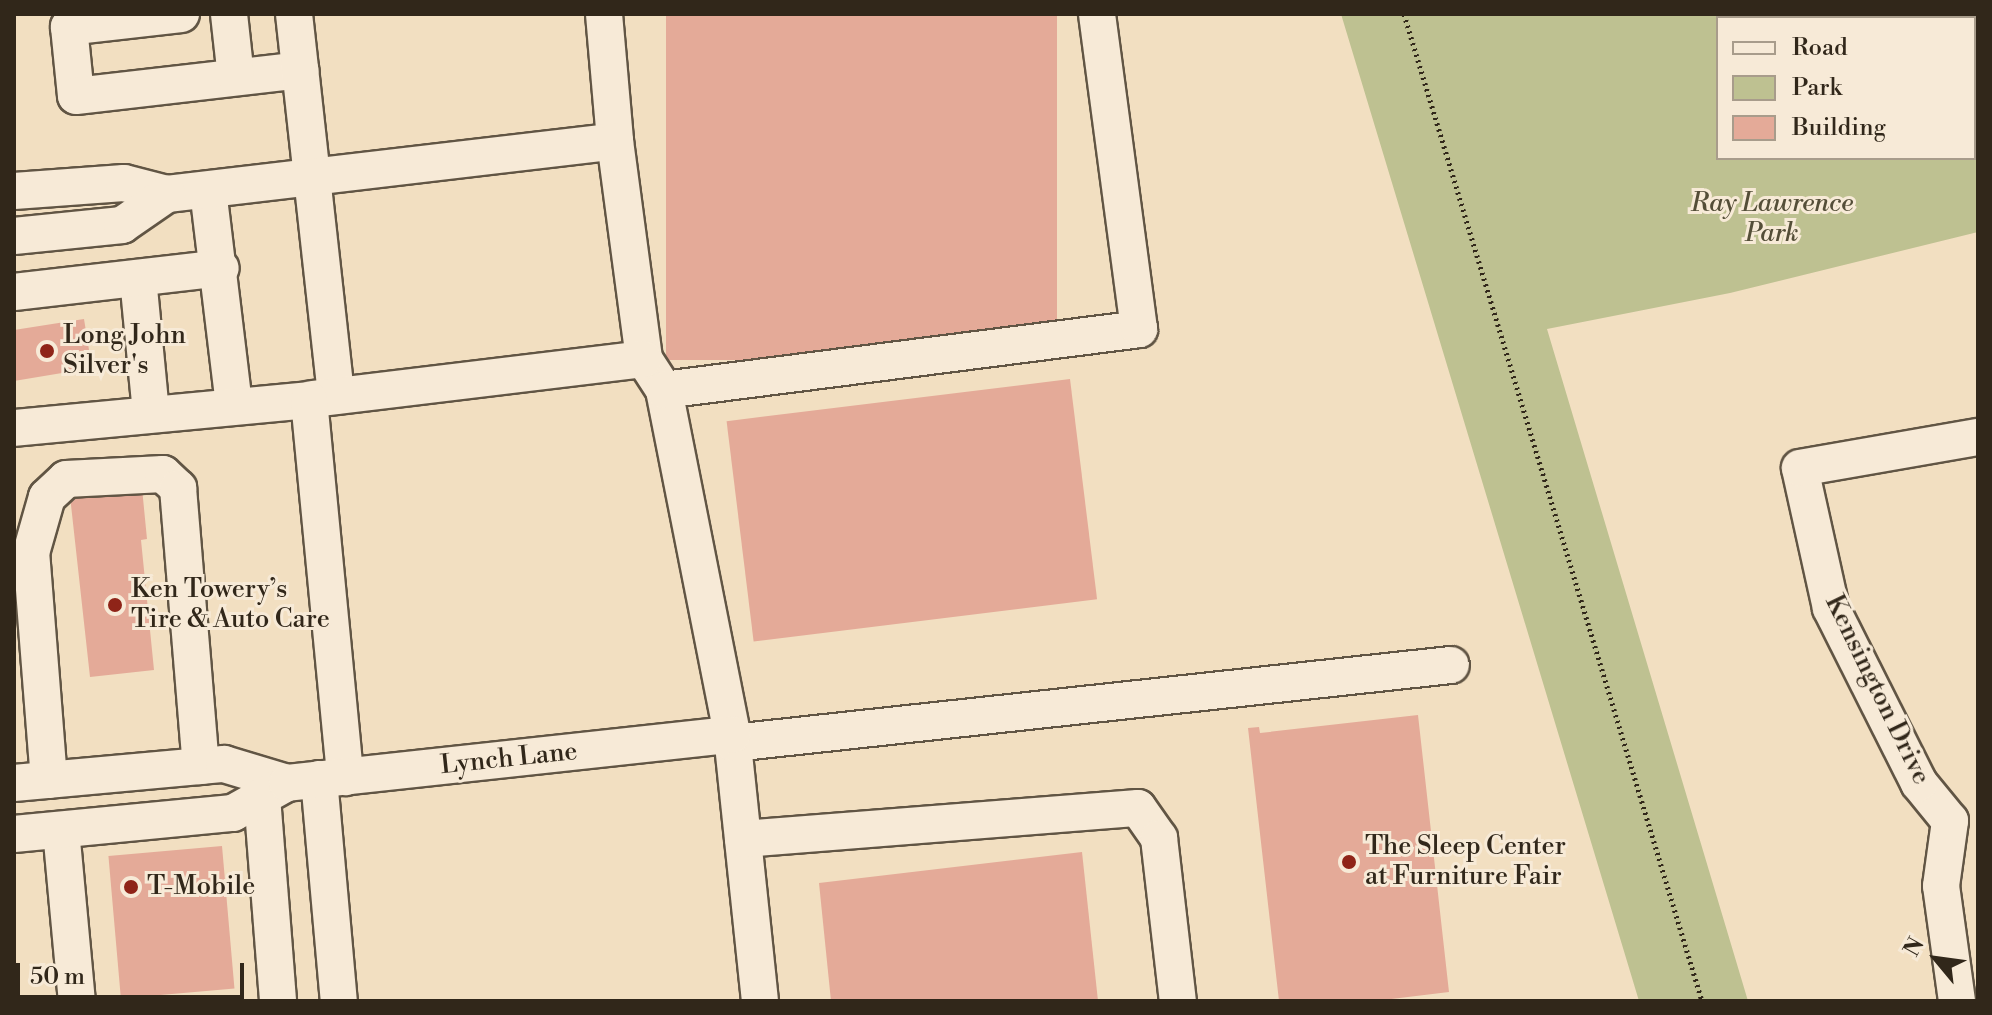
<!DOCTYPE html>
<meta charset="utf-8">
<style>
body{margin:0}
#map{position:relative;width:1992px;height:1015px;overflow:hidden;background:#f2dfc1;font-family:"Libre Bodoni",serif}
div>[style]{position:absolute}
.green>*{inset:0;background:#bec191}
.building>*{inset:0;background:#e4aa98;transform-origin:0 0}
.path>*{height:5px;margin-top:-2.5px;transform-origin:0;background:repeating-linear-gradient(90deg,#31271a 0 2px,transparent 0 6px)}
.roads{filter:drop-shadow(2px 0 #615544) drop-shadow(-2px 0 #615544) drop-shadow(0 2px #615544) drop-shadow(0 -2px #615544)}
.minor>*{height:36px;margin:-18px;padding:0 18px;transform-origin:18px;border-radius:18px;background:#f7ead7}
.dots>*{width:22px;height:22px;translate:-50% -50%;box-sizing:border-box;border:4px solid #f7ead7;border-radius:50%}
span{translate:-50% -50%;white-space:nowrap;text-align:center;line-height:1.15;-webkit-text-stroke:6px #f7ead7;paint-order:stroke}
.park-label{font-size:26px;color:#544e38;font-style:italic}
.poi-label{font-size:26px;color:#31271a}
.left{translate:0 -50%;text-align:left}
.street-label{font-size:26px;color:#31271a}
.frame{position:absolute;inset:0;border:16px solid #31271a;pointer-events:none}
.legend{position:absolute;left:1716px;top:16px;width:260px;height:144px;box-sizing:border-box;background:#f7ead7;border:2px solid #a89c8b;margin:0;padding:10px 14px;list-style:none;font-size:24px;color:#31271a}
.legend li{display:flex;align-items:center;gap:16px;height:40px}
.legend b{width:40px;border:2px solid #a89c8b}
.north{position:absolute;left:1896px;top:919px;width:80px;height:80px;-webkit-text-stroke:6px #f7ead7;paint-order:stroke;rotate:299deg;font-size:22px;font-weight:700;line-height:32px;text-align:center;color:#31271a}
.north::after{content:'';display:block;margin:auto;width:28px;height:36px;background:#31271a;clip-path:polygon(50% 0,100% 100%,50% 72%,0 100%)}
.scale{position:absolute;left:16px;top:963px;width:228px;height:36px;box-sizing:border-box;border:4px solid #31271a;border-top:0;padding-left:10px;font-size:24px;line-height:28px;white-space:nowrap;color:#31271a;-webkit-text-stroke:6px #f7ead7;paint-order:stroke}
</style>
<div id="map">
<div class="green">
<i style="clip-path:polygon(evenodd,1341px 14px,1978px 14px,1978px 232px,1730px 293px,1547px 329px,1748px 1001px,1639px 1001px,1341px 14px,1718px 18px,1974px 18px,1974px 158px,1718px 158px,1718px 18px)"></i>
</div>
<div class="building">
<i style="left:666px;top:14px;width:391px;height:346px"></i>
<i style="clip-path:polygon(84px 319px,89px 350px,72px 352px,74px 371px,14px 381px,14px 330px)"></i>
<i style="left:1070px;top:379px;width:222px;height:346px;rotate:83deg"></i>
<i style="clip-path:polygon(142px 488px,147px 539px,141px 540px,154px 670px,90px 677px,70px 496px)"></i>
<i style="clip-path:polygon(1418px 715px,1449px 992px,1375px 1001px,1279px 1001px,1248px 728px,1259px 727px,1260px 733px)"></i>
<i style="left:222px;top:846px;width:143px;height:114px;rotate:85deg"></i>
<i style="clip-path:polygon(1082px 852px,1098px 1001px,831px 1001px,819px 883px)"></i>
</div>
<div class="path">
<i style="left:1404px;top:14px;width:1031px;rotate:73.2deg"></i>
</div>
<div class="roads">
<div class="minor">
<i style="left:181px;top:14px;width:113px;rotate:173.4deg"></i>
<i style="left:69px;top:27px;width:69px;rotate:84.2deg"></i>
<i style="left:76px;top:96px;width:226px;rotate:-6.6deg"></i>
<i style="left:229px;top:14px;width:63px;rotate:83.7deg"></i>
<i style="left:294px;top:14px;width:384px;rotate:83.7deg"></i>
<i style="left:604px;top:14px;width:127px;rotate:85deg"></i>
<i style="left:208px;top:190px;width:218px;rotate:83.1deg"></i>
<i style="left:14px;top:191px;width:110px;rotate:-4.2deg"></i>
<i style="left:124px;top:183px;width:44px;rotate:14.3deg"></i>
<i style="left:167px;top:194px;width:451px;rotate:-6.7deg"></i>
<i style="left:615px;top:141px;width:220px;rotate:82.4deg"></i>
<i style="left:644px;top:359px;width:37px;rotate:57deg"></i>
<i style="left:664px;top:390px;width:352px;rotate:78.8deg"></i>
<i style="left:732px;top:735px;width:267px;rotate:84deg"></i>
<i style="left:14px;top:236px;width:109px;rotate:-5.8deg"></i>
<i style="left:122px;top:225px;width:55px;rotate:-34.6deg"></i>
<i style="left:138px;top:278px;width:137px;rotate:84.5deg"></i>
<i style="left:14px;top:292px;width:208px;rotate:-6.6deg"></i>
<i style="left:664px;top:390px;width:479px;rotate:-7.3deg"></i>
<i style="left:1139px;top:329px;width:318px;rotate:-97.6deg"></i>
<i style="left:313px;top:399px;width:333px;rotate:-6.9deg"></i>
<i style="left:14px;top:428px;width:296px;rotate:-5.4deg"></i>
<i style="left:309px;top:400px;width:379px;rotate:84.5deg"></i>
<i style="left:733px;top:743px;width:722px;rotate:-6.2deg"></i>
<i style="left:319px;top:779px;width:223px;rotate:84.9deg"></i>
<i style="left:49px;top:780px;width:228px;rotate:-94.5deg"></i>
<i style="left:31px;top:553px;width:58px;rotate:-74.1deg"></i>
<i style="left:47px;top:497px;width:26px;rotate:-43deg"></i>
<i style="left:66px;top:479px;width:97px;rotate:-3deg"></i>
<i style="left:163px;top:474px;width:21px;rotate:43deg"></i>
<i style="left:178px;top:488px;width:279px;rotate:85.3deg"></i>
<i style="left:14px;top:783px;width:211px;rotate:-5.2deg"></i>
<i style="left:224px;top:764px;width:66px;rotate:16.8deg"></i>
<i style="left:262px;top:797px;width:205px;rotate:85.5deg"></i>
<i style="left:61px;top:830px;width:172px;rotate:84.7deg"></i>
<i style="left:14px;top:834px;width:220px;rotate:-5.5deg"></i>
<i style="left:233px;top:813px;width:62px;rotate:-29.1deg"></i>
<i style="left:287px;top:783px;width:448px;rotate:-6.2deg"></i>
<i style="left:743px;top:839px;width:396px;rotate:-4.5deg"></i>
<i style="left:1138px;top:808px;width:37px;rotate:55deg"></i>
<i style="left:1159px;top:838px;width:164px;rotate:83.4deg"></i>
<i style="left:1957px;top:1001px;width:116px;rotate:-97.9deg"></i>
<i style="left:1941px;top:886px;width:66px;rotate:-82.1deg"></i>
<i style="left:1950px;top:821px;width:49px;rotate:-129.2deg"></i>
<i style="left:1919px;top:783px;width:196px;rotate:-116.7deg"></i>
<i style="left:1831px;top:608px;width:143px;rotate:-102.5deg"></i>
<i style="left:1800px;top:468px;width:181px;rotate:-9.9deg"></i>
</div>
</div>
<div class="dots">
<i style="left:47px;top:351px;background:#8f2418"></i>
<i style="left:115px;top:605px;background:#8f2418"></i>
<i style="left:1349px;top:862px;background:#8f2418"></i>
<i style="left:131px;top:887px;background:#8f2418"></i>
</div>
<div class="park-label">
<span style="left:1772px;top:219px">Ray Lawrence<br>Park</span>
</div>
<div class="poi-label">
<span class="left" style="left:63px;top:351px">Long John<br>Silver's</span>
<span class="left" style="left:131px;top:605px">Ken Towery’s<br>Tire &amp; Auto Care</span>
<span class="left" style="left:1365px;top:862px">The Sleep Center<br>at Furniture Fair</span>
<span class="left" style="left:147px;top:887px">T-Mobile</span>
</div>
<div class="street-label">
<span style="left:1877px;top:690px;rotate:64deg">Kensington Drive</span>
<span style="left:509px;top:759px;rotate:-6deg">Lynch Lane</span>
</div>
<div class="frame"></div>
<ul class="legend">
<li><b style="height:10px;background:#f7ead7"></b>Road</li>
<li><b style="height:22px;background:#bec191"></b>Park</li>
<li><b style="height:22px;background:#e4aa98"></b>Building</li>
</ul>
<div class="north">N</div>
<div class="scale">50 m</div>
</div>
